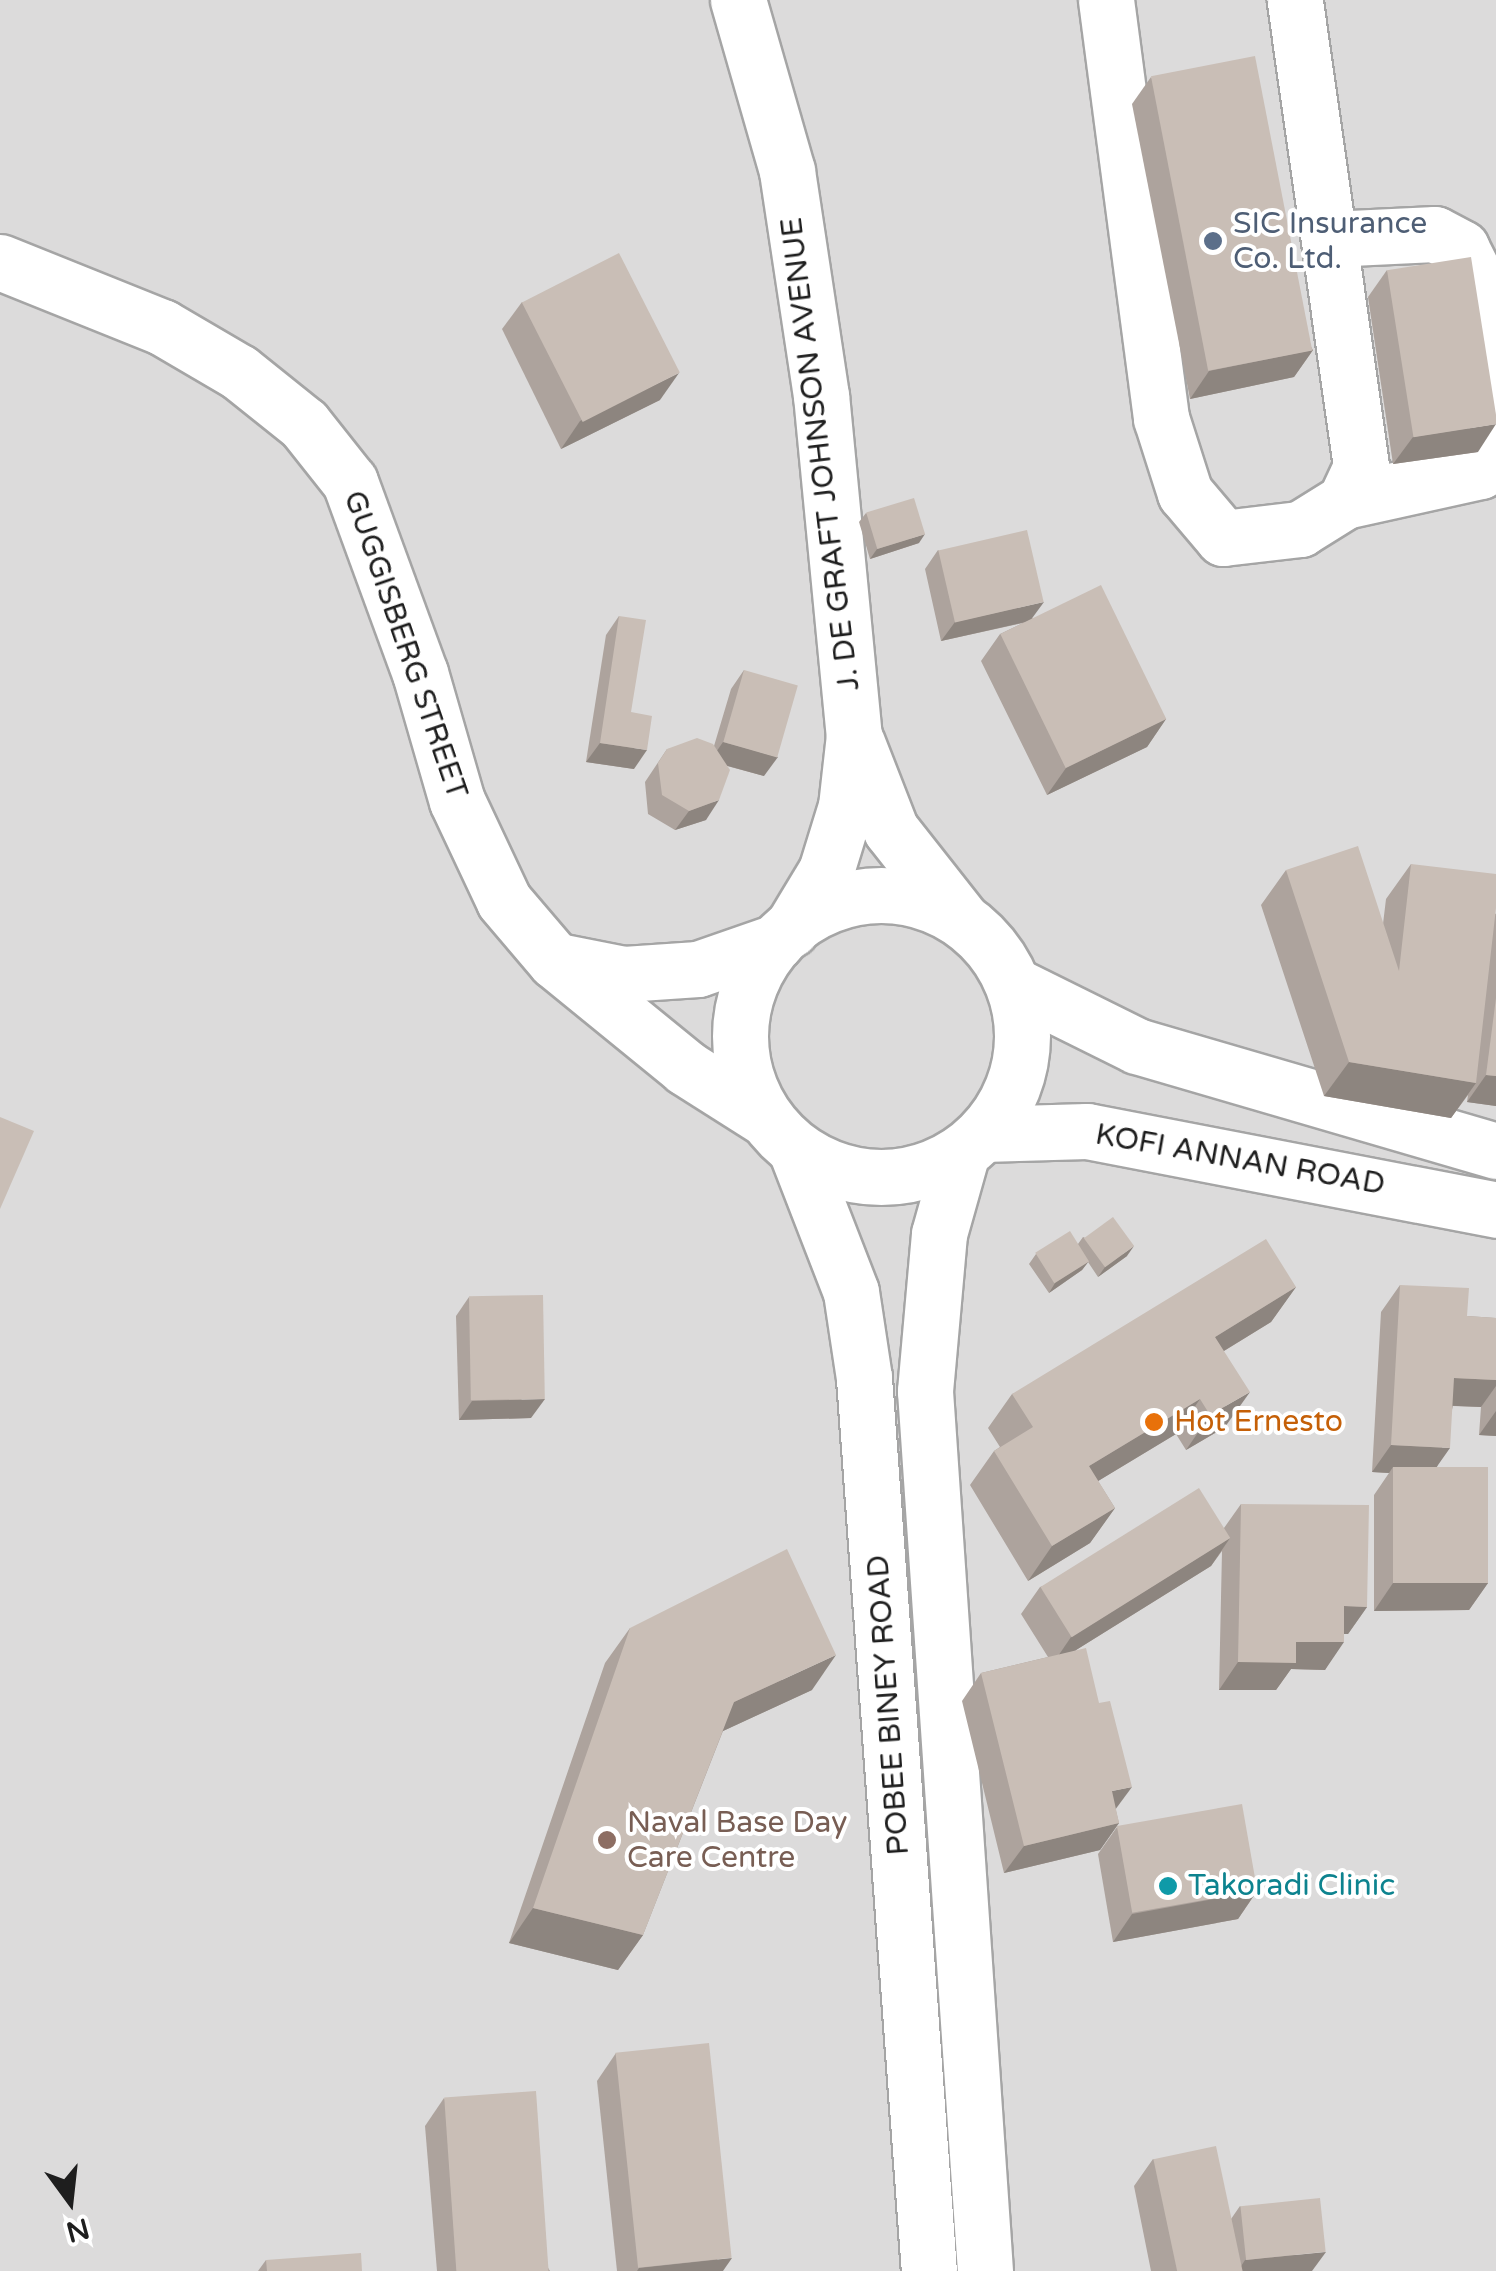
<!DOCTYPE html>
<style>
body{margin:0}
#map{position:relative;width:1496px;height:2271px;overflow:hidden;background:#f0ece3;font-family:"Varela Round",sans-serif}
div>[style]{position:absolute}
.residential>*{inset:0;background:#dcdbdb;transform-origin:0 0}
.roads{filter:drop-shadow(2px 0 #a5a5a5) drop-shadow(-2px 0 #a5a5a5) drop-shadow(0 2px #a5a5a5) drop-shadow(0 -2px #a5a5a5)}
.minor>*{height:55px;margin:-27.5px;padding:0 27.5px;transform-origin:27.5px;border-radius:27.5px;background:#fff}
.minor>.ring{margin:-27.5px;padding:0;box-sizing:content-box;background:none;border:55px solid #fff;border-radius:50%}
.wall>*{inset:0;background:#ada39d}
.shaded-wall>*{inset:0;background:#8d857f}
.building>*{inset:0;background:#c9beb6;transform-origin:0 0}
.dots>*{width:28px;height:28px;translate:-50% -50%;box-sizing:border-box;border:5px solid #fff;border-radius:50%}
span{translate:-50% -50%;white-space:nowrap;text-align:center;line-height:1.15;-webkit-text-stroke:8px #fff;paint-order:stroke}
.service-label{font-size:30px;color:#4e5e75}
.left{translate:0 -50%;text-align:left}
.street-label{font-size:30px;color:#1e1e1e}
.food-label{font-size:30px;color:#c56008}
.education-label{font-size:30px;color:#785e54}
.culture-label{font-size:30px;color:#0d838f}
.north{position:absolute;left:20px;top:2151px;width:100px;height:100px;-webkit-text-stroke:8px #fff;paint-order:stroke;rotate:165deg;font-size:28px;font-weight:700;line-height:40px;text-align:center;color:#1e1e1e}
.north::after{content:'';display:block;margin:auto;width:35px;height:45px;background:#1e1e1e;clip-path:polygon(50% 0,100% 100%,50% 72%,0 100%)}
</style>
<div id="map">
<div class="residential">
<i style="left:0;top:0;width:1496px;height:2271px"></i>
</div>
<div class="roads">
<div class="minor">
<i style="left:738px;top:0;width:178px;rotate:74deg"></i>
<i style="left:787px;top:171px;width:227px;rotate:81.4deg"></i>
<i style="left:821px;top:395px;width:342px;rotate:84.5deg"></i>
<i style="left:854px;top:735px;width:71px;rotate:96.4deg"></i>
<i style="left:846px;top:806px;width:68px;rotate:107.1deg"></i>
<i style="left:826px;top:871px;width:68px;rotate:121.1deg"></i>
<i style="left:1106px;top:0;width:422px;rotate:82.5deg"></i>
<i style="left:1161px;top:418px;width:79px;rotate:72.3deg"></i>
<i style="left:1185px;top:493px;width:59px;rotate:49.8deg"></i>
<i style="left:1223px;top:538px;width:78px;rotate:-6.7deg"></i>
<i style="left:1300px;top:529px;width:53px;rotate:-31.9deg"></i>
<i style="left:1345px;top:501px;width:38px;rotate:-65deg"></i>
<i style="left:1361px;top:466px;width:471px;rotate:-98.1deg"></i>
<i style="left:1329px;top:239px;width:106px;rotate:-2.7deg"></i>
<i style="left:1435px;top:234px;width:30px;rotate:28deg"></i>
<i style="left:1461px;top:248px;width:30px;rotate:63deg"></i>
<i style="left:1475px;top:275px;width:139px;rotate:81.3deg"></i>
<i style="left:0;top:262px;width:175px;rotate:21.9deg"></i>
<i style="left:162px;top:327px;width:89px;rotate:30.3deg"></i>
<i style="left:239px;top:372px;width:83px;rotate:38.7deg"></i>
<i style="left:304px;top:424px;width:74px;rotate:51.6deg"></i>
<i style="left:350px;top:482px;width:203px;rotate:69.9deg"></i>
<i style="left:420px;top:673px;width:133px;rotate:73.9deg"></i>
<i style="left:457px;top:801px;width:110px;rotate:64.8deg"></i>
<i style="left:504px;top:901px;width:79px;rotate:49.6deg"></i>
<i style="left:555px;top:961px;width:169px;rotate:39.2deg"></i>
<i style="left:686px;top:1068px;width:93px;rotate:32.3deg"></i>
<i style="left:1345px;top:501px;width:138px;rotate:-12.5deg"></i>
<i style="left:1480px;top:471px;width:24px;rotate:-52deg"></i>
<i style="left:1495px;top:452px;width:30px;rotate:-88deg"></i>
<i style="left:857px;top:743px;width:93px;rotate:68.7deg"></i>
<i style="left:891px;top:830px;width:113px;rotate:51.8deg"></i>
<i class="ring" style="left:740px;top:895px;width:227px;height:227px"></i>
<i style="left:558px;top:961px;width:67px;rotate:11.1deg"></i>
<i style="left:624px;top:974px;width:74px;rotate:-3.9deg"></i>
<i style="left:698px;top:969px;width:83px;rotate:-19.1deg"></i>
<i style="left:1014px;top:985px;width:137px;rotate:26.4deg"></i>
<i style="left:1137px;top:1046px;width:374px;rotate:16.3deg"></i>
<i style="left:983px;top:1134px;width:104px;rotate:-1.7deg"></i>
<i style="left:1087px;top:1131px;width:417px;rotate:10.9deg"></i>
<i style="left:796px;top:1150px;width:152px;rotate:68.8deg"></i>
<i style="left:851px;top:1292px;width:87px;rotate:81.4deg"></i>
<i style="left:864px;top:1378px;width:895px;rotate:85.84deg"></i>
<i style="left:962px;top:1152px;width:85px;rotate:105.7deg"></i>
<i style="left:939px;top:1234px;width:158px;rotate:95.1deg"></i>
<i style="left:925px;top:1391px;width:882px;rotate:86.1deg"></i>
</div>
</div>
<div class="wall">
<i style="clip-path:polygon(1151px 77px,1313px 350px,1294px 377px,1190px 399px,1132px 104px)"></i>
<i style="clip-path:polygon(1387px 270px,1478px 452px,1393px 464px,1368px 297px)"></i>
<i style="clip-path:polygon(522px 302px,660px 400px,561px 449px,502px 329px)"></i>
<i style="clip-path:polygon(866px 513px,919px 543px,870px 559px,859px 522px)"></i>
<i style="clip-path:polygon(938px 550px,1032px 618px,1166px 719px,1147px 747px,1047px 795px,981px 661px,1000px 634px,1023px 623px,941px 641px,925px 569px)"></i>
<i style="clip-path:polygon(619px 616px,631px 712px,634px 769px,586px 762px,606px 635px)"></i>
<i style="clip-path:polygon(744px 670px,764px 776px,727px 766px,706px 820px,675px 830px,648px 814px,645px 782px,667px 749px,714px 746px,731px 689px)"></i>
<i style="clip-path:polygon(1411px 864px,1496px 914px,1496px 1106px,1467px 1102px,1468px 1095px,1451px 1118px,1324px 1096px,1261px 905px,1286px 870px,1383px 924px,1386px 899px)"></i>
<i style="clip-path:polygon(1083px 1237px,1127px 1256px,1098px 1277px,1088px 1262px,1082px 1270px,1049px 1293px,1029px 1264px,1036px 1254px,1078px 1244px)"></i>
<i style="clip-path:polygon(1400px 1285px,1467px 1316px,1496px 1318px,1496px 1436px,1479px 1435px,1481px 1407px,1453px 1406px,1437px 1467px,1488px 1583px,1469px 1610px,1374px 1611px,1374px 1495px,1389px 1473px,1372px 1472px,1381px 1312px)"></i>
<i style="clip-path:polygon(1296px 1287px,1271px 1322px,1224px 1351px,1225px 1427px,1186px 1450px,1176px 1434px,1098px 1481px,1115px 1508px,1090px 1543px,1028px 1581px,970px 1485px,994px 1451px,1000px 1447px,988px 1428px,1012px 1394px)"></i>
<i style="clip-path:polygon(469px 1297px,531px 1418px,459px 1420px,456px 1316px)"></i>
<i style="clip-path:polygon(1241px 1504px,1367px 1607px,1348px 1634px,1344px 1634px,1325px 1670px,1291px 1669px,1276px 1690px,1219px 1690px,1222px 1551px,1211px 1566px,1076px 1650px,1119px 1823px,1100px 1850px,1004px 1873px,962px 1701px,981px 1673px,1048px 1657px,1021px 1614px,1040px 1587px,1224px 1528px)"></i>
<i style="clip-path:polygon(630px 1628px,812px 1690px,723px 1731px,643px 1935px,618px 1970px,509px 1943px,605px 1663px)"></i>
<i style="clip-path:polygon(1117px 1827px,1257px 1891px,1238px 1919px,1113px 1942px,1098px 1854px)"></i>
<i style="clip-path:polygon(616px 2053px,723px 2271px,617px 2271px,597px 2081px)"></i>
<i style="clip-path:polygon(444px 2098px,550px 2271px,437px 2271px,425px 2126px)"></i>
<i style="clip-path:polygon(1153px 2159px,1231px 2219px,1240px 2206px,1312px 2271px,1151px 2271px,1134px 2186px)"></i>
<i style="clip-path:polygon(266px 2260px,362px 2271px,258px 2271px)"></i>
</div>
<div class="shaded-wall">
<i style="clip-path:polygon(1313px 350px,1294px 377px,1190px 399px,1209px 371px)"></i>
<i style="clip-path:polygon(679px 373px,660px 400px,561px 449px,580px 421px)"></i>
<i style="clip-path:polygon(1496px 424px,1478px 452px,1393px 464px,1413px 437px)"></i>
<i style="clip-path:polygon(925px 534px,919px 543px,870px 559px,877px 549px)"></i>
<i style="clip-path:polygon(1044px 602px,1030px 621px,941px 641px,955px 622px)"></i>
<i style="clip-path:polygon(1166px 719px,1147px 747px,1047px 795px,1066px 768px)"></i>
<i style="clip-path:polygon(723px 742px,778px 757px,764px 776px,710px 761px)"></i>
<i style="clip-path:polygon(600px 743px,647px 750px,634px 769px,586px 762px)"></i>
<i style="clip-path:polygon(719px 800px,706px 820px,675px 830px,689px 811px)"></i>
<i style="clip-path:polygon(1349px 1062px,1476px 1083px,1451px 1118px,1324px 1096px)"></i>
<i style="clip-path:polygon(1486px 1075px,1496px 1076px,1496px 1106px,1467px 1102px)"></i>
<i style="clip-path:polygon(1134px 1246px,1127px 1256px,1098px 1277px,1105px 1267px)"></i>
<i style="clip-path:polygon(1089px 1261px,1082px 1270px,1049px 1293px,1055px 1283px)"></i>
<i style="clip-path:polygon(1296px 1287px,1271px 1322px,1191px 1371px,1215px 1337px)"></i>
<i style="clip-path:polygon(1454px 1378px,1496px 1380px,1496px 1386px,1481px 1407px,1435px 1405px)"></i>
<i style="clip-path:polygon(1250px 1392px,1225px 1427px,1186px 1450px,1210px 1415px)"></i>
<i style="clip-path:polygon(545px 1399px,531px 1418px,459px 1420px,472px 1401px)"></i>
<i style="clip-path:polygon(1200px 1399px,1176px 1434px,1065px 1501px,1089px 1466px)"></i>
<i style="clip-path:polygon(1496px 1411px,1496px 1436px,1479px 1435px)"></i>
<i style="clip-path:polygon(1391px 1445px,1450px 1448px,1431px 1475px,1393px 1467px,1389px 1473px,1372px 1472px)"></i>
<i style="clip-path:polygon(1115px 1508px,1090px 1543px,1028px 1581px,1052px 1546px)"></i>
<i style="clip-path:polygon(1230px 1538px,1211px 1566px,1052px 1665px,1071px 1637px)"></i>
<i style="clip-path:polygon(1393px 1583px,1488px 1583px,1469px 1610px,1374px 1611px)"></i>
<i style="clip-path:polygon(1344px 1606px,1367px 1607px,1348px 1634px,1325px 1634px)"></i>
<i style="clip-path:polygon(1296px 1642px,1344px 1642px,1325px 1670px,1291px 1669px,1276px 1690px,1219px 1690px,1238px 1662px)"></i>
<i style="clip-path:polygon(836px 1655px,812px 1690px,710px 1737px,734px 1702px)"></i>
<i style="clip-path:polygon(1132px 1787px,1112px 1814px,1112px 1791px)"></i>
<i style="clip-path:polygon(1119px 1823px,1100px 1850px,1004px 1873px,1024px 1846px)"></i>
<i style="clip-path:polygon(1257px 1891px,1238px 1919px,1113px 1942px,1132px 1914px)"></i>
<i style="clip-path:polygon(533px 1908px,643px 1935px,618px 1970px,509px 1943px)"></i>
<i style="clip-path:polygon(1326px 2252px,1312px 2271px,1238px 2271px,1245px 2260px)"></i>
<i style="clip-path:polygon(732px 2258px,723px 2271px,637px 2271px,639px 2268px)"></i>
</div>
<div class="building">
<i style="left:1255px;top:56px;width:300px;height:106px;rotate:79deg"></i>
<i style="left:619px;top:253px;width:134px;height:109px;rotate:63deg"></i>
<i style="left:1471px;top:257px;width:169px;height:85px;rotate:81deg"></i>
<i style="left:914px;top:498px;width:38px;height:50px;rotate:73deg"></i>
<i style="left:1027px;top:530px;width:74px;height:91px;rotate:77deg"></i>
<i style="left:1101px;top:585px;width:149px;height:112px;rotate:64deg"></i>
<i style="clip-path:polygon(619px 616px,646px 620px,631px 712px,652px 716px,647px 750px,600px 743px)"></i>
<i style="left:744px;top:670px;width:56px;height:75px;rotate:16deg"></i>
<i style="clip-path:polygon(697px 738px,713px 744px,730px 770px,719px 800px,689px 811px,662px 795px,658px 763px,667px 749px)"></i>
<i style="clip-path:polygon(1358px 846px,1399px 971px,1411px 864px,1496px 874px,1496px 908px,1476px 1083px,1349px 1062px,1286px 870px)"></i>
<i style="clip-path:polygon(1496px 998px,1496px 1076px,1486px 1075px)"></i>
<i style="clip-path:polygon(0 1117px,34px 1131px,0 1209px)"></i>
<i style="left:1113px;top:1217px;width:36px;height:36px;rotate:54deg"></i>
<i style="left:1070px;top:1231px;width:36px;height:41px;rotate:58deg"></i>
<i style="clip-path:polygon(1266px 1239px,1296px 1287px,1215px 1337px,1250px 1392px,1210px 1415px,1200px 1399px,1089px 1466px,1115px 1508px,1052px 1546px,994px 1451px,1033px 1427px,1012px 1394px)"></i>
<i style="clip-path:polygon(1400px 1285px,1469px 1288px,1467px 1316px,1496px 1318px,1496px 1380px,1454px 1378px,1450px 1448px,1391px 1445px)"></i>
<i style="left:543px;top:1295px;width:104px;height:74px;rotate:89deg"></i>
<i style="left:1393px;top:1467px;width:95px;height:116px"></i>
<i style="left:1199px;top:1488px;width:59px;height:187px;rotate:58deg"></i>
<i style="clip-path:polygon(1241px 1504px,1369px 1505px,1367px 1607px,1344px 1606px,1344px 1642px,1296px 1642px,1296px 1663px,1238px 1662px)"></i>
<i style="clip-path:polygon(787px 1549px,836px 1655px,734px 1702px,643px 1935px,533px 1908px,630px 1628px)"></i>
<i style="clip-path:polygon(1086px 1648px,1099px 1703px,1110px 1701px,1132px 1787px,1112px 1791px,1119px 1823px,1024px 1846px,981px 1673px)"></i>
<i style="left:1242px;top:1804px;width:88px;height:127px;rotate:80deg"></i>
<i style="left:709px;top:2043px;width:216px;height:94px;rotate:84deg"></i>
<i style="left:536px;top:2091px;width:181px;height:92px;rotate:86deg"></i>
<i style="left:1216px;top:2146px;width:128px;height:64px;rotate:78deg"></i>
<i style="left:1320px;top:2198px;width:54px;height:80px;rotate:84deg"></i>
<i style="clip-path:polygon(361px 2253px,362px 2271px,267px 2271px,266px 2260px)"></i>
</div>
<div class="dots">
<i style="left:1213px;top:241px;background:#5c6f8a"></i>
<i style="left:1154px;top:1422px;background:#e8710a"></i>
<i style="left:607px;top:1840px;background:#8d6e63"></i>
<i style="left:1168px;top:1886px;background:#0f9aa8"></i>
</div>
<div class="service-label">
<span class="left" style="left:1233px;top:241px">SIC Insurance<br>Co. Ltd.</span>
</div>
<div class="street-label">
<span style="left:821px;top:454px;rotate:-97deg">J. DE GRAFT JOHNSON AVENUE</span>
<span style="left:405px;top:645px;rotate:71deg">GUGGISBERG STREET</span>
<span style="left:1240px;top:1160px;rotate:10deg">KOFI ANNAN ROAD</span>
<span style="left:889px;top:1705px;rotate:-94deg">POBEE BINEY ROAD</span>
</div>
<div class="food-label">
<span class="left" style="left:1174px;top:1422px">Hot Ernesto</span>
</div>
<div class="education-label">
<span class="left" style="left:627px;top:1840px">Naval Base Day<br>Care Centre</span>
</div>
<div class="culture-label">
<span class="left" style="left:1188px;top:1886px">Takoradi Clinic</span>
</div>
<div class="north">N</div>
</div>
